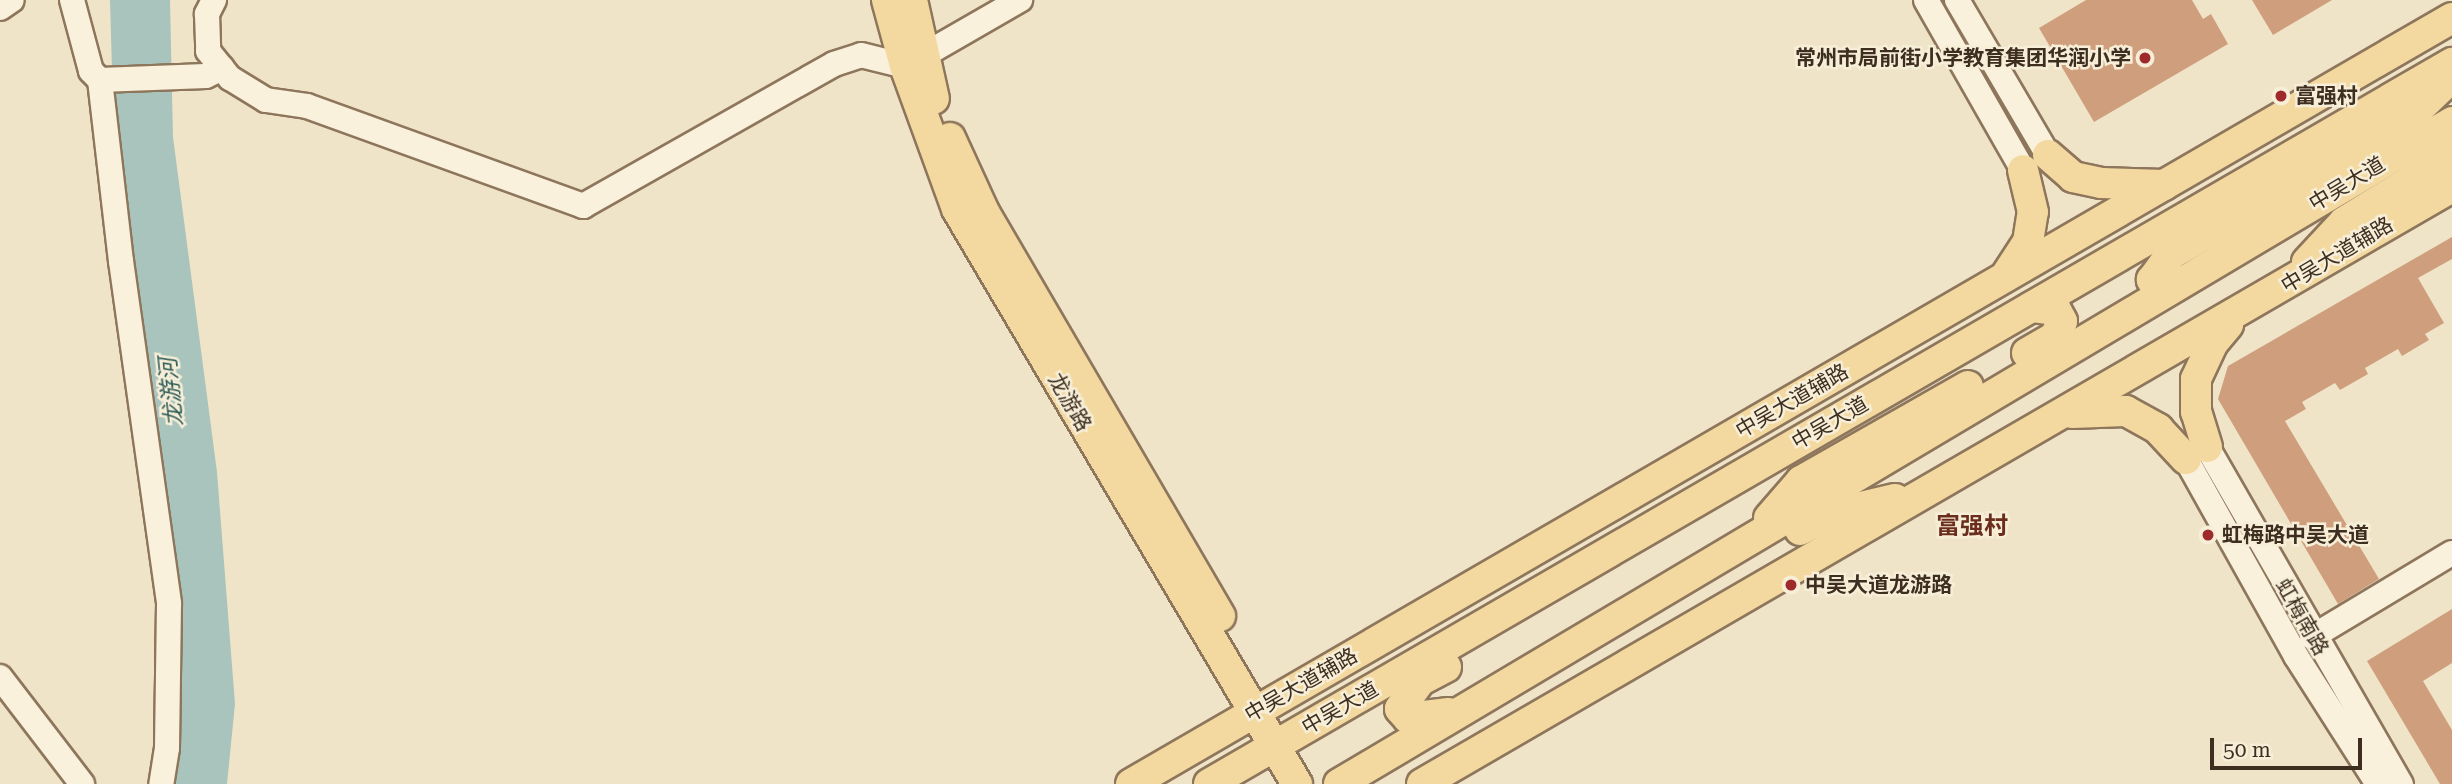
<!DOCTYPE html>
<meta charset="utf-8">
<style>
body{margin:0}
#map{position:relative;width:2452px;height:784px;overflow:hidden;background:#f0e4c8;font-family:"Roboto Serif","Noto Sans SC",serif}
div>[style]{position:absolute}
.water>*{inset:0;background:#a9c4bc}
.building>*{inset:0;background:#cf9f7d}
.roads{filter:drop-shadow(2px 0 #8d765c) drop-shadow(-2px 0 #8d765c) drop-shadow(0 2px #8d765c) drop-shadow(0 -2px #8d765c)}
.minor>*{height:24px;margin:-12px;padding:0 12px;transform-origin:12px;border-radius:12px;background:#faf1dc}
.major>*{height:30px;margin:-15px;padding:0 15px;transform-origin:15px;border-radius:15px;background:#f3d9a0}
.dots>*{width:19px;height:19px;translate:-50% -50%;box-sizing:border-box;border:4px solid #f7eed8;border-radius:50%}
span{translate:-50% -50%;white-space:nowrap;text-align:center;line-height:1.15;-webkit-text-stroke:5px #f7eed8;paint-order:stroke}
.poi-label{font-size:21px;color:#3d2e20;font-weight:700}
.right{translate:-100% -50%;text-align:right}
.left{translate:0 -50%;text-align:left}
.street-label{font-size:21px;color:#3d2e20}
.water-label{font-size:23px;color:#2f5d5a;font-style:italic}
.quarter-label{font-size:24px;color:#6b2e1e;font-weight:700}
.scale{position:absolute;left:2210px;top:738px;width:152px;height:32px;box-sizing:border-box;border:4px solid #3d2e20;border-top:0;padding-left:9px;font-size:21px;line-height:24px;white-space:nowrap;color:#3d2e20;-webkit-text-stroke:5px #f7eed8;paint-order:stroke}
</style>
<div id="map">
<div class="water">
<i style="clip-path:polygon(110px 0,170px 0,173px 137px,217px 472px,235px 704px,227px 784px,170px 784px,178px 598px,127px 248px,113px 107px)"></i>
</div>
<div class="building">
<i style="clip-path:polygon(2086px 0,2192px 0,2203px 19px,2211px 14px,2228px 44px,2094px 122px,2039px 28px)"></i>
<i style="clip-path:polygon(2252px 0,2332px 0,2273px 35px)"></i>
<i style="clip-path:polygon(2452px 237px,2452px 259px,2418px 278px,2444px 323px,2425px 334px,2429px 340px,2402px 356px,2398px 349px,2365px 368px,2368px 374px,2340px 390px,2335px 383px,2302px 402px,2306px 409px,2285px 421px,2379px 579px,2338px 604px,2218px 399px,2228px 366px)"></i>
<i style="clip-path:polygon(2452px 609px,2452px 663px,2423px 681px,2452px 730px,2452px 784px,2440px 784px,2367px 661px)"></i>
</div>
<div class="roads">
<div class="minor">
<i style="left:72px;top:0;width:73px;rotate:75deg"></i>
<i style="left:91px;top:71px;width:13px;rotate:45deg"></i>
<i style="left:100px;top:80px;width:106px;rotate:-2.2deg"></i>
<i style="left:206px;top:76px;width:18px;rotate:-27deg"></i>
<i style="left:214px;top:0;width:16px;rotate:117deg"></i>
<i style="left:207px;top:14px;width:37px;rotate:88deg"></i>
<i style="left:208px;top:51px;width:35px;rotate:51deg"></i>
<i style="left:230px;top:78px;width:42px;rotate:31.4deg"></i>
<i style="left:266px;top:100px;width:41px;rotate:8.3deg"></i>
<i style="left:307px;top:106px;width:294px;rotate:19.9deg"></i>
<i style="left:583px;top:206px;width:288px;rotate:-29.5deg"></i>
<i style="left:834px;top:64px;width:28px;rotate:-18deg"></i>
<i style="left:861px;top:55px;width:45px;rotate:14deg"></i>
<i style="left:905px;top:66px;width:133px;rotate:-29.9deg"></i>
<i style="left:1926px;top:0;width:196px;rotate:60.3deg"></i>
<i style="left:1957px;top:0;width:180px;rotate:59.6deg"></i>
<i style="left:0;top:8px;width:14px;rotate:-34deg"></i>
<i style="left:100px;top:80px;width:182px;rotate:83.4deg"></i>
<i style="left:121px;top:261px;width:346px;rotate:82deg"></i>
<i style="left:169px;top:604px;width:144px;rotate:90.8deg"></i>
<i style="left:167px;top:748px;width:36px;rotate:99deg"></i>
<i style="left:2207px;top:447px;width:389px;rotate:60.1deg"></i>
<i style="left:2186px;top:459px;width:226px;rotate:60.8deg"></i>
<i style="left:2296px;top:656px;width:152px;rotate:57.4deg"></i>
<i style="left:2312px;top:637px;width:163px;rotate:-31deg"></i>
<i style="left:0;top:677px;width:135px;rotate:52.5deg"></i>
</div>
<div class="major">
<i style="left:887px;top:0;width:68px;rotate:74.7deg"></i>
<i style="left:905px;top:66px;width:152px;rotate:70deg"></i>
<i style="left:957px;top:209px;width:668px;rotate:59.4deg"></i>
<i style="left:912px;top:0;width:101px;rotate:77.5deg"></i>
<i style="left:950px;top:138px;width:81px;rotate:65.3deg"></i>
<i style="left:984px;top:212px;width:468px;rotate:59.7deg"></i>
<i style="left:2048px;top:155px;width:33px;rotate:41deg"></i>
<i style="left:2073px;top:177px;width:29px;rotate:12deg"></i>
<i style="left:2101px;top:183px;width:63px;rotate:1.8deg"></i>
<i style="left:2307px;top:262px;width:54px;rotate:-47.2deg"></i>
<i style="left:2344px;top:222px;width:113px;rotate:-31.6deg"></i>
<i style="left:2440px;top:163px;width:18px;rotate:-49deg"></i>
<i style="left:2007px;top:274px;width:38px;rotate:-57deg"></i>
<i style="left:2028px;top:242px;width:30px;rotate:-81deg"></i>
<i style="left:2033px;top:212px;width:43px;rotate:-103.4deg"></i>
<i style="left:2174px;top:287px;width:17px;rotate:180deg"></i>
<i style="left:2157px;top:287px;width:9px;rotate:-126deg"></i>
<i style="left:2152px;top:280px;width:32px;rotate:-54deg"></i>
<i style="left:2171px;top:254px;width:269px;rotate:-29.4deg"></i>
<i style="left:2405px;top:122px;width:65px;rotate:-43.8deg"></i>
<i style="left:2027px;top:353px;width:32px;rotate:-30deg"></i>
<i style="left:2055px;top:337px;width:17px;rotate:-66deg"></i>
<i style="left:2062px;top:321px;width:13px;rotate:-119deg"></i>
<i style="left:2056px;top:310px;width:25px;rotate:-173deg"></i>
<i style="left:2072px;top:413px;width:54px;rotate:-2.1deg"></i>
<i style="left:2126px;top:411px;width:37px;rotate:29deg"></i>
<i style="left:2158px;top:429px;width:41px;rotate:47deg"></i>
<i style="left:2207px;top:447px;width:37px;rotate:-107deg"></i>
<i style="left:2196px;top:412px;width:33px;rotate:-90deg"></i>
<i style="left:2196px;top:379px;width:38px;rotate:-65deg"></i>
<i style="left:2212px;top:344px;width:25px;rotate:-50deg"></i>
<i style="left:1769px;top:518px;width:49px;rotate:-49.1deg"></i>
<i style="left:1801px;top:481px;width:192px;rotate:-29.6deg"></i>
<i style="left:1800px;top:530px;width:35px;rotate:-27deg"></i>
<i style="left:1831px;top:514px;width:66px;rotate:-13.2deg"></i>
<i style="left:1446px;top:667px;width:30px;rotate:152deg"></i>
<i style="left:1420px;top:681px;width:34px;rotate:126deg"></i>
<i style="left:1400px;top:709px;width:12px;rotate:48deg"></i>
<i style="left:1408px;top:718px;width:41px;rotate:-7deg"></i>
<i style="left:1131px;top:784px;width:1527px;rotate:-30.11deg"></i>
<i style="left:1209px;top:784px;width:1437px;rotate:-30.12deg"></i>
<i style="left:1339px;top:784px;width:1295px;rotate:-30.74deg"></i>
<i style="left:1422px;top:784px;width:1191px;rotate:-30.1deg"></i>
</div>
</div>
<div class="dots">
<i style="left:2145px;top:58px;background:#9e2a2b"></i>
<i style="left:2281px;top:96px;background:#9e2a2b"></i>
<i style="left:2208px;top:535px;background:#9e2a2b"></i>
<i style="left:1791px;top:585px;background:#9e2a2b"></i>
</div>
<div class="poi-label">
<span class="right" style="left:2131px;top:58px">常州市局前街小学教育集团华润小学</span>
<span class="left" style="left:2295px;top:96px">富强村</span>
<span class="left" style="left:2222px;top:535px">虹梅路中吴大道</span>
<span class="left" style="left:1805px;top:585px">中吴大道龙游路</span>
</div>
<div class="street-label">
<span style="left:2347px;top:184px;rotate:-31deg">中吴大道</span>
<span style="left:2337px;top:255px;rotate:-31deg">中吴大道辅路</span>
<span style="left:1792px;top:401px;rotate:-30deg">中吴大道辅路</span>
<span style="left:1070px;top:402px;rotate:60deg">龙游路</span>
<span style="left:1830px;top:423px;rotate:-30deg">中吴大道</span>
<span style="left:2302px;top:617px;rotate:60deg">虹梅南路</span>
<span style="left:1301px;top:685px;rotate:-30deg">中吴大道辅路</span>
<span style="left:1340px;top:708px;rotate:-30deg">中吴大道</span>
</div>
<div class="water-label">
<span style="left:172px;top:392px;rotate:-96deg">龙游河</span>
</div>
<div class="quarter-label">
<span style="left:1972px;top:527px">富强村</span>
</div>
<div class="scale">50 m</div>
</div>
